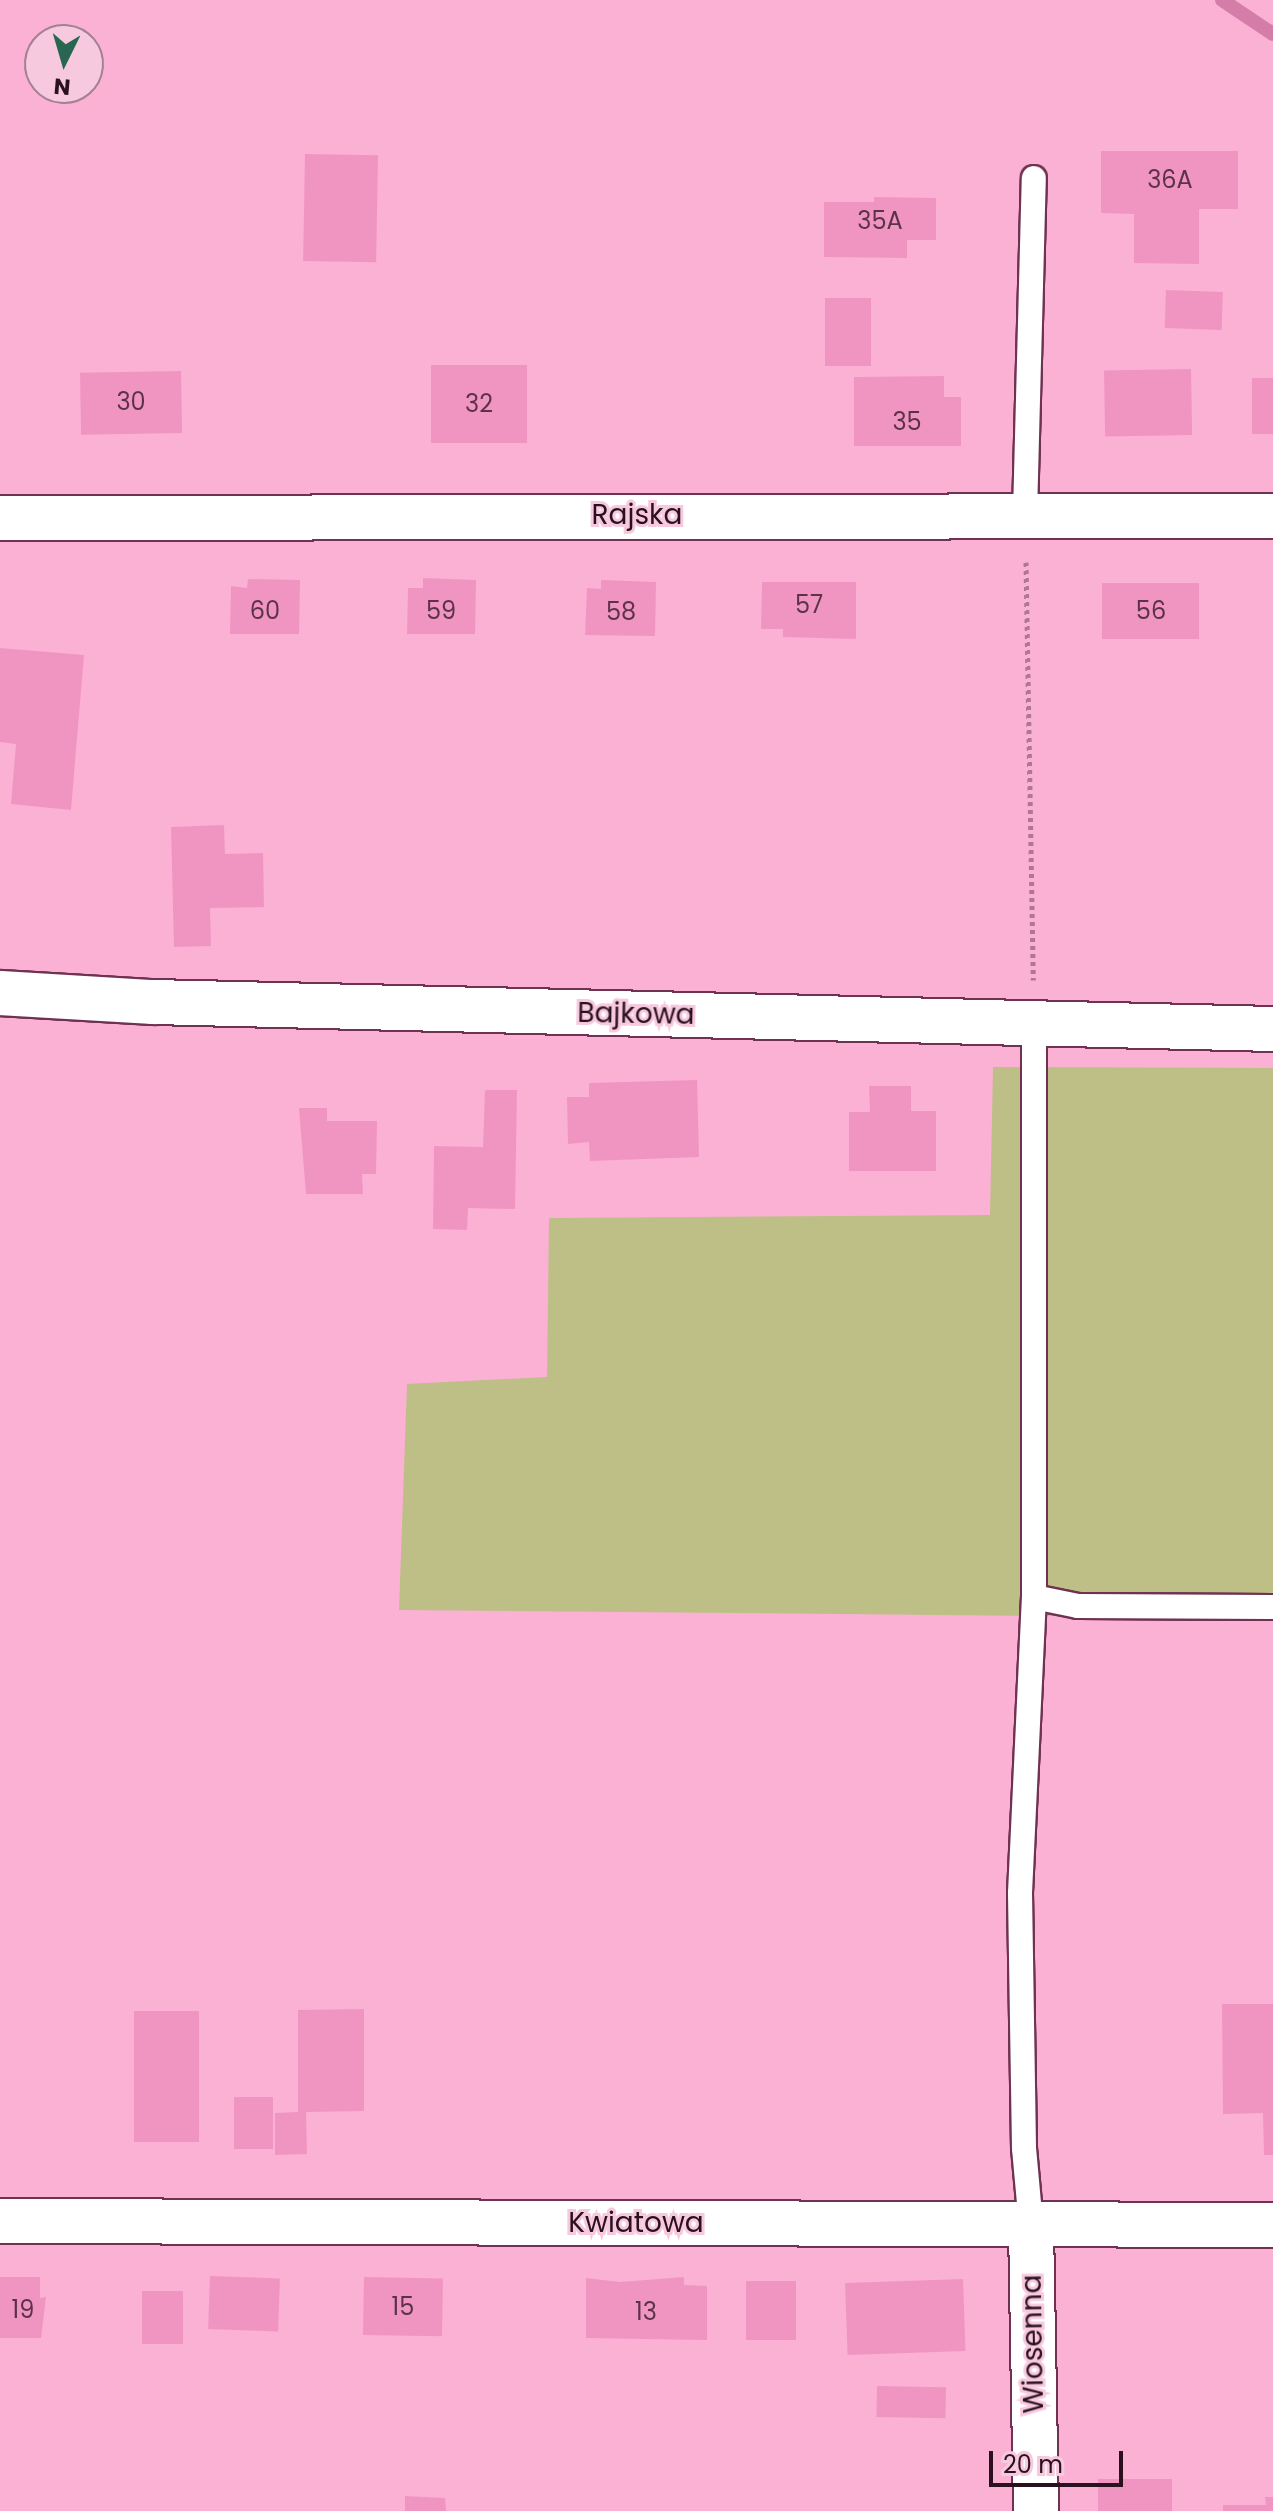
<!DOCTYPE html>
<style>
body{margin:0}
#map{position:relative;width:1273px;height:2511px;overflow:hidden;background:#fbb1d4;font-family:Poppins,sans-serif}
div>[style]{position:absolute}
.green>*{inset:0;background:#bdbf87}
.stream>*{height:14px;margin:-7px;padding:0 7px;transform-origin:7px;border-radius:7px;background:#d57da9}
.building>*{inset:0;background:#f095c1;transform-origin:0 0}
.path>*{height:5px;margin-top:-2.5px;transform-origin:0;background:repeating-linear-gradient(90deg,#af7792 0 4px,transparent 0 8px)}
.roads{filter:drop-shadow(2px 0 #703252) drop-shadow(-2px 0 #703252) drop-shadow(0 2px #703252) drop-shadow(0 -2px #703252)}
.service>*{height:24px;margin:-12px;padding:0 12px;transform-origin:12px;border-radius:12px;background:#fff}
.minor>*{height:44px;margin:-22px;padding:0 22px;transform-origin:22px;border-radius:22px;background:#fff}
span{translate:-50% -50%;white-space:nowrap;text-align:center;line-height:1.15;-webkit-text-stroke:6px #f7c9de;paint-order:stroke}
.number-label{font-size:24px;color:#5c3248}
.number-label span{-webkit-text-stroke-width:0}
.street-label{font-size:28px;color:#2b111f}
.north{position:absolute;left:24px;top:24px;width:80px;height:80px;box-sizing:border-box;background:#f7c9de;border:2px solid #a57f92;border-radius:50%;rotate:185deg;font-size:22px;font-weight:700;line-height:32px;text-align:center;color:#2b111f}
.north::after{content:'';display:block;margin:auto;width:28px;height:36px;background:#286652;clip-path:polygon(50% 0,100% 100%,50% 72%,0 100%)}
.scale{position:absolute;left:989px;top:2451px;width:134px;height:36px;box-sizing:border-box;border:4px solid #2b111f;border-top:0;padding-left:10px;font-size:24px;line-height:28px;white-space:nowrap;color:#2b111f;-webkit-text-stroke:6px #f7c9de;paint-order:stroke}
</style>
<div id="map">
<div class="green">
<i style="clip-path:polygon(993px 1067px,1273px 1068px,1273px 1618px,399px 1610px,407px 1384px,547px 1377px,549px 1218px,990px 1215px)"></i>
</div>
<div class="stream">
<i style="left:1222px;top:0;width:61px;rotate:33.7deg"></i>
</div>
<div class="building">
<i style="clip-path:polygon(1101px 151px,1238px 151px,1238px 209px,1199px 209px,1199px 264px,1134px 263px,1134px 214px,1101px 213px)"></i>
<i style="left:305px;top:154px;width:73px;height:107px;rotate:1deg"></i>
<i style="clip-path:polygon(874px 197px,936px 198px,936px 240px,907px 240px,907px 258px,824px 257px,824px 202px,874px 202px)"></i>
<i style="left:1166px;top:290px;width:57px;height:38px;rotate:2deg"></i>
<i style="left:825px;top:298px;width:46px;height:68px"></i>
<i style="left:431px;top:365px;width:96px;height:78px"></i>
<i style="left:1191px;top:369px;width:66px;height:87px;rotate:89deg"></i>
<i style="left:181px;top:371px;width:62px;height:101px;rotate:89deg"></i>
<i style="clip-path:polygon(944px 376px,944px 397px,961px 397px,961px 446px,854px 446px,854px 377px)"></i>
<i style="left:1273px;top:378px;width:56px;height:21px;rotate:90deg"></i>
<i style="clip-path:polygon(423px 578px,476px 580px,475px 634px,407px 634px,408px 588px,423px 588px)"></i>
<i style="clip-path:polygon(248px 579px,300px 580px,299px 634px,230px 634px,231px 586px,247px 588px)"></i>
<i style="clip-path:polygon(601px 580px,656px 582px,655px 636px,585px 635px,587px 588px,601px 589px)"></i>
<i style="clip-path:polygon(762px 582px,856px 582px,856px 639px,783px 637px,783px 629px,761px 629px)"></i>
<i style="left:1102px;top:583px;width:97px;height:56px"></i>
<i style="clip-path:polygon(0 648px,84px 655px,71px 810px,11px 804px,16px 744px,0 742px)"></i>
<i style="clip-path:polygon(224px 825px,225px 854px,263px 853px,264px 907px,210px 908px,211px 946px,174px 947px,171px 827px)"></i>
<i style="clip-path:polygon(697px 1080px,699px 1157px,590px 1161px,589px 1142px,568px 1144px,567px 1097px,589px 1097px,589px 1083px)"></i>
<i style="clip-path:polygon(869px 1086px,911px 1086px,911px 1111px,936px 1111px,936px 1171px,849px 1171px,849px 1112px,870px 1112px)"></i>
<i style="clip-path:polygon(485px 1090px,517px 1090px,515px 1209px,468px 1208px,467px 1230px,433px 1229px,434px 1146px,483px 1147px)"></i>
<i style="clip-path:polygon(299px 1108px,327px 1108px,327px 1121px,377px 1121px,376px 1174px,362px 1174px,363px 1194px,306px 1194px)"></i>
<i style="clip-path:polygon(1222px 2004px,1273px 2004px,1273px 2155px,1264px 2155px,1263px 2113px,1223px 2114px)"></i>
<i style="clip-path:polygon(364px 2009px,364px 2111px,306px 2112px,307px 2154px,275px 2155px,275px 2113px,298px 2112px,298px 2010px)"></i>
<i style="left:134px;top:2011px;width:65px;height:131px"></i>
<i style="left:234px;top:2097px;width:39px;height:52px"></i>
<i style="left:210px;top:2276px;width:70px;height:53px;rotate:2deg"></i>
<i style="clip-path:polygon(0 2277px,40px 2277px,40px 2298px,46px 2297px,41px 2338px,0 2338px)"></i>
<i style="left:364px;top:2277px;width:79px;height:58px;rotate:1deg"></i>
<i style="clip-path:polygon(684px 2277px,684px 2285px,707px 2286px,707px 2340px,586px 2338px,586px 2278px,620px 2282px)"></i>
<i style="left:963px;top:2279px;width:72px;height:118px;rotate:88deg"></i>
<i style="left:746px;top:2281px;width:50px;height:59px"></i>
<i style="left:142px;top:2291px;width:41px;height:53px"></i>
<i style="left:877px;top:2386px;width:69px;height:31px;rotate:1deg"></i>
<i style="left:1172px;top:2479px;width:32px;height:74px;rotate:90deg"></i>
<i style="clip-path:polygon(405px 2496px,445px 2498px,446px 2511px,405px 2511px)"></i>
<i style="clip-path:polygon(1265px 2497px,1273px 2497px,1273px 2511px,1223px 2511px,1223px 2505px,1266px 2505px)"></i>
</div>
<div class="path">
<i style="left:1026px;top:562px;width:418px;rotate:89deg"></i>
</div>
<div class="roads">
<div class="service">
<i style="left:1025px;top:514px;width:336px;rotate:-88.5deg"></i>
<i style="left:1034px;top:1597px;width:572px;rotate:-90deg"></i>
<i style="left:1031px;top:2225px;width:77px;rotate:-95.2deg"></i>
<i style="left:1024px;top:2148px;width:255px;rotate:-90.9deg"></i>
<i style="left:1020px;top:1893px;width:296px;rotate:-87.3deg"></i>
<i style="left:1034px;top:1597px;width:45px;rotate:11.6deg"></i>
<i style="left:1078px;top:1606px;width:195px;rotate:0.3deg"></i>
</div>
<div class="minor">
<i style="left:0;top:518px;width:1273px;rotate:-0.09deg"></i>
<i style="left:0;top:993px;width:153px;rotate:3.4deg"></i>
<i style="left:153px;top:1002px;width:1120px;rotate:1.38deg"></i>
<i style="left:0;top:2221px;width:1273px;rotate:0.18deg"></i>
<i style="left:1031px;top:2225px;width:286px;rotate:89deg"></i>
</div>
</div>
<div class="number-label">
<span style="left:1170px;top:180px">36A</span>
<span style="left:880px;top:221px">35A</span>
<span style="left:131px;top:402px">30</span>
<span style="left:479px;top:404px">32</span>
<span style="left:907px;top:422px">35</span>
<span style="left:809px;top:605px">57</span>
<span style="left:265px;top:611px">60</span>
<span style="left:441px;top:611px">59</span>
<span style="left:1151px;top:611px">56</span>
<span style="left:621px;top:612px">58</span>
<span style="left:403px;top:2307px">15</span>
<span style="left:23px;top:2310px">19</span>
<span style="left:646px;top:2312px">13</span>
</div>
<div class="street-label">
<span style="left:637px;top:515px">Rajska</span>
<span style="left:636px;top:1014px;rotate:1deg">Bajkowa</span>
<span style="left:636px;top:2223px">Kwiatowa</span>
<span style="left:1033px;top:2344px;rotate:-91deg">Wiosenna</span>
</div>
<div class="north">N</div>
<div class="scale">20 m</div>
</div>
